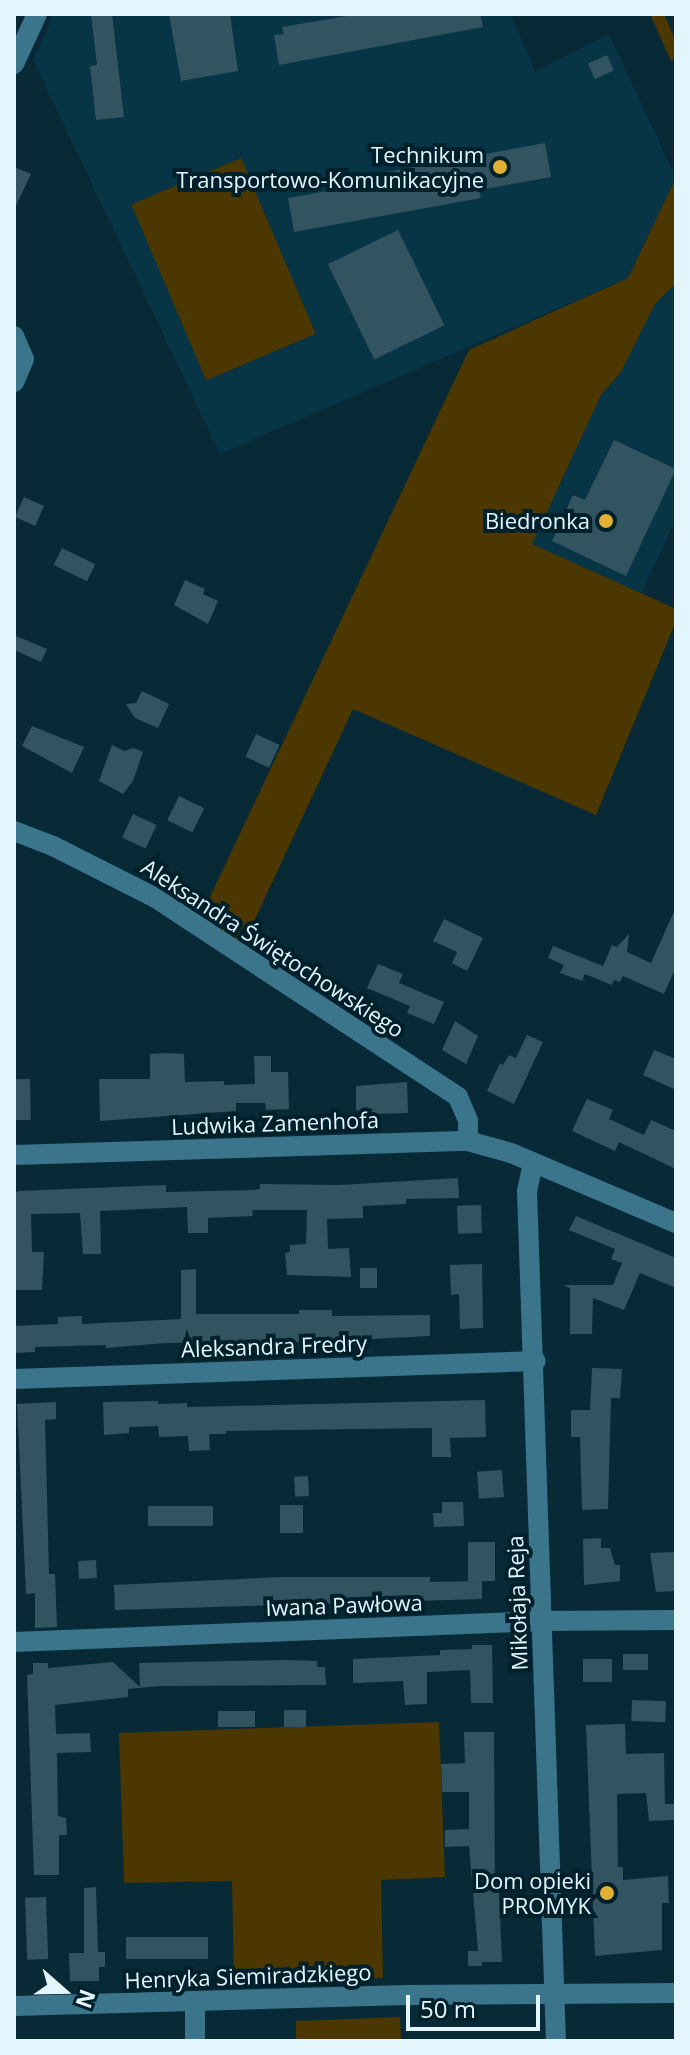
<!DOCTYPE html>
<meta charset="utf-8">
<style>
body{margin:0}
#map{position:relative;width:690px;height:2055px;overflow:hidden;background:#082a37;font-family:"Open Sans",sans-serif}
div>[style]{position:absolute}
.built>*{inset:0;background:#073545}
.green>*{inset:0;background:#4c3700;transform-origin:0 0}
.building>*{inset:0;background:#325360;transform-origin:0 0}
.minor>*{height:20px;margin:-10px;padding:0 10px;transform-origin:10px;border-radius:10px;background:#3b758c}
.dots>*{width:22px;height:22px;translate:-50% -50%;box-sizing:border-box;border:4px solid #00202c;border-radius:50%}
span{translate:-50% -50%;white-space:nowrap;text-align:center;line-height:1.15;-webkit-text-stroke:8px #00202c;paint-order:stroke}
.poi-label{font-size:22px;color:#e3f5fd}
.right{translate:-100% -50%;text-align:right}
.street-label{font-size:22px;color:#e3f5fd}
.frame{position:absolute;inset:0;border:16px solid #e3f5fd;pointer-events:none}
.north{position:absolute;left:24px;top:1951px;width:80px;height:80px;-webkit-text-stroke:6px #00202c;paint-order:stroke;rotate:110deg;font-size:22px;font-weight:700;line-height:32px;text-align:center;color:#e3f5fd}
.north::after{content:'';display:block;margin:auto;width:28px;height:36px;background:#e3f5fd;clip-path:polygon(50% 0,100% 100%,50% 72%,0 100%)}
.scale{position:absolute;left:406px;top:1995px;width:134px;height:36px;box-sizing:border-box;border:4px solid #e3f5fd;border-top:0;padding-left:10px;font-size:24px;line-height:28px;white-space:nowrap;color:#e3f5fd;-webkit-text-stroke:6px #00202c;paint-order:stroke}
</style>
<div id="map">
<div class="built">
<i style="clip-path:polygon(54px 14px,511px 14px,535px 72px,609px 34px,676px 178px,628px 278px,220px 454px,33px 60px)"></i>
<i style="clip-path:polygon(676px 283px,676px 519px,640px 596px,531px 544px,601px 395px,621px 372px,655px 304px)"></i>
</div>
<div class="green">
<i style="clip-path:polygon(650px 14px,664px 14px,676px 42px,676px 58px,671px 61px)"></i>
<i style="left:241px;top:158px;width:191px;height:119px;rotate:67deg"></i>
<i style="clip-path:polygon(676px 178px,676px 283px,655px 304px,621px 372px,601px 395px,532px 544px,676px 609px,676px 621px,596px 815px,353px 709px,244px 943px,200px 918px,469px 350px,628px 278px)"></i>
<i style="clip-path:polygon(439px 1722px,445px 1877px,381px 1880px,383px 1978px,234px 1981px,232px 1881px,124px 1883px,119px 1733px)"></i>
<i style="clip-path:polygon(400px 2017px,401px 2041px,296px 2041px,296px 2021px)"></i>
</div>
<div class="building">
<i style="clip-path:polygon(91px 14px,112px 14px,124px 117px,96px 120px,90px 66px,97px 65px)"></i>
<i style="clip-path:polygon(169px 14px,230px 14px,238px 71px,181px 81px)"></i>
<i style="clip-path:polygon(358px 14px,480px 14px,483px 27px,279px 65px,274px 35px,284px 34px,282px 27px)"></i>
<i style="left:607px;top:55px;width:17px;height:21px;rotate:66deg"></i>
<i style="clip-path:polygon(545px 143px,551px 177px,479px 190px,481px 198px,294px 232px,288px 198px,361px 185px,359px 177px)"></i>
<i style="clip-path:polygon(14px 167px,31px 174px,14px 210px)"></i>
<i style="left:398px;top:230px;width:106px;height:78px;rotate:64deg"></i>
<i style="clip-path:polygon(614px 440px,676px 469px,626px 576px,552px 541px,573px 495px,585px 500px)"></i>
<i style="left:24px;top:497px;width:22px;height:22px;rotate:24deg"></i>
<i style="left:62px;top:548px;width:37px;height:19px;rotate:26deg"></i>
<i style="clip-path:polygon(185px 580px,205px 589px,203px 594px,218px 601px,208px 624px,174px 605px)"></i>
<i style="clip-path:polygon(14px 635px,47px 649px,41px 662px,14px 650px)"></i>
<i style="clip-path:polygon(142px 691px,169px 704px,158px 728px,135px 718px,126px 704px,136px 703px)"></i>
<i style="clip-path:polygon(32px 726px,84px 747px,72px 773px,22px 746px)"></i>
<i style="left:256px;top:734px;width:26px;height:25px;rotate:25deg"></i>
<i style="clip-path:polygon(112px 745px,124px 751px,133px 748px,143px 752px,133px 781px,123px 794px,99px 781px)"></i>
<i style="left:179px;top:796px;width:28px;height:27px;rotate:26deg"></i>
<i style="left:133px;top:814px;width:26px;height:26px;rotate:25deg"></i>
<i style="clip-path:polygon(676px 907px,676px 967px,664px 994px,623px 976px,620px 982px,614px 980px,612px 985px,585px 974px,582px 981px,560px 973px,564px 965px,548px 958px,553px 946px,603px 966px,612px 945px,617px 947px,629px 934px,627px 952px,651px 963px)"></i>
<i style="clip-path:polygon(444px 919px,483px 938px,467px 971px,452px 963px,457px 952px,433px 941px)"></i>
<i style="clip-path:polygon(378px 964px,403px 974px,399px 983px,444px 1002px,434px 1024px,407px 1013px,410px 1006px,367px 988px)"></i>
<i style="clip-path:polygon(455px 1021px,478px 1036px,466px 1064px,442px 1050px)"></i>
<i style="clip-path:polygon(527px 1035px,543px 1042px,514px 1104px,487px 1091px,500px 1063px,503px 1065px,509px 1055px,516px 1058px)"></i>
<i style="clip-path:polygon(654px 1050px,676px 1059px,676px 1090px,643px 1075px)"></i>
<i style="clip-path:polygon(167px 1053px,184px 1054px,185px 1082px,224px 1081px,224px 1085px,255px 1084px,254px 1056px,271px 1056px,271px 1072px,288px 1072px,289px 1109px,266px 1110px,265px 1103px,236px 1103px,236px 1111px,100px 1121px,99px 1079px,150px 1079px,150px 1054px)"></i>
<i style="left:30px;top:1079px;width:41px;height:16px;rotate:89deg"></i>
<i style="clip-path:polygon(407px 1082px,408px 1113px,372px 1114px,356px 1110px,356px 1086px)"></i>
<i style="clip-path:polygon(587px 1099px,613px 1110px,609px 1119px,644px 1135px,651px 1120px,676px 1131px,676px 1169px,619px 1142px,615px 1151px,572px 1131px)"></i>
<i style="clip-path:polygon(458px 1178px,459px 1198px,406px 1199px,406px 1204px,363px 1206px,363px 1218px,327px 1219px,328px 1249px,349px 1248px,351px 1277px,287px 1275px,285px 1253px,290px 1252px,290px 1245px,306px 1244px,307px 1210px,252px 1210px,253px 1216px,208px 1218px,208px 1233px,188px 1233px,187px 1207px,100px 1211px,101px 1254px,83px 1254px,80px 1213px,31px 1214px,32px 1252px,44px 1252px,42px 1290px,15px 1290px,14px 1194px,18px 1191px,166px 1185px,166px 1192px,252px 1190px,260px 1189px,260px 1184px,340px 1185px)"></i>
<i style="left:481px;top:1205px;width:28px;height:24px;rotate:88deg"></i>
<i style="clip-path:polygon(576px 1216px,676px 1258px,676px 1288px,640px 1273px,624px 1310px,593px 1298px,592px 1334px,570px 1334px,570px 1288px,563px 1285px,613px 1285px,622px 1263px,611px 1259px,615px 1249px,569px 1230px)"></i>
<i style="clip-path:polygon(482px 1264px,483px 1328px,460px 1329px,459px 1294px,451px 1295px,450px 1265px)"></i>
<i style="left:360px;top:1268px;width:17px;height:20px"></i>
<i style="clip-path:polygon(196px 1269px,196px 1314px,299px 1314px,299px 1310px,332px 1310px,332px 1316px,430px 1315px,430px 1336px,311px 1342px,166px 1343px,106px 1348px,106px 1345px,35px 1347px,35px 1352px,15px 1353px,14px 1326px,58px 1324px,58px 1317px,82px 1316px,82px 1324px,181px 1319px,181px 1270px)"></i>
<i style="clip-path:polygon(592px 1368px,622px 1369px,620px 1398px,611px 1398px,608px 1509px,582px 1510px,580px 1437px,571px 1437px,571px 1410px,590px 1410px)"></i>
<i style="clip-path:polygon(485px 1400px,486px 1437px,450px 1438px,451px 1457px,432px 1457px,432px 1428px,226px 1431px,226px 1434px,209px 1434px,210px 1450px,189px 1451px,188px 1436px,159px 1437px,158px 1426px,129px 1427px,129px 1433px,104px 1435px,103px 1402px,158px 1401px,158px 1404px,187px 1403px,187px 1407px)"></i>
<i style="clip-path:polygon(56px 1402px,56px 1419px,45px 1420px,49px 1574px,55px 1574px,57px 1627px,35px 1628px,35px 1593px,26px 1594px,17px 1404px)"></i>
<i style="left:502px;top:1470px;width:27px;height:25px;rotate:86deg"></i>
<i style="left:308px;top:1476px;width:20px;height:14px;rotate:87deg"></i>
<i style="clip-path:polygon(442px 1502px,463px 1502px,464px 1526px,434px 1527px,433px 1513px,442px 1513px)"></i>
<i style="left:303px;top:1505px;width:28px;height:23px;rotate:90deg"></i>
<i style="left:213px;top:1506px;width:20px;height:65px;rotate:90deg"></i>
<i style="clip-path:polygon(601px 1538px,601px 1548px,610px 1548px,615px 1565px,620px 1565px,620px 1581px,584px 1585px,583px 1539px)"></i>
<i style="left:495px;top:1542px;width:39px;height:27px;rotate:90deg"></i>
<i style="clip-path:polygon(676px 1552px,676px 1591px,656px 1592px,650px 1553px)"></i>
<i style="left:96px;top:1560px;width:18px;height:18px;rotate:87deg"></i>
<i style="clip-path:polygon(281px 1577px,430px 1577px,430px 1582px,482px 1581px,482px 1599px,115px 1610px,114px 1585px)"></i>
<i style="clip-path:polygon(472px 1645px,492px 1645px,493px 1703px,471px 1703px,470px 1670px,427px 1672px,427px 1704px,405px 1705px,403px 1681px,353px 1683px,353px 1659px,440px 1655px,440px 1650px,472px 1649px)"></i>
<i style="left:623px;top:1654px;width:25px;height:16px"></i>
<i style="left:583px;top:1659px;width:29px;height:23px"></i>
<i style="clip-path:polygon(285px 1660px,317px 1661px,317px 1667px,325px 1667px,326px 1685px,160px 1686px,128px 1689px,128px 1697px,55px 1705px,56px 1734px,90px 1733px,91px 1752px,57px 1753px,58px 1816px,66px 1818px,67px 1835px,59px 1835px,59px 1875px,34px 1875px,27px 1675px,33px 1674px,33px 1663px,48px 1663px,48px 1668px,113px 1662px,140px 1687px,139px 1663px)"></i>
<i style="left:632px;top:1700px;width:34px;height:21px;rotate:2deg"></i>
<i style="left:284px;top:1710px;width:22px;height:17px"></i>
<i style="left:255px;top:1711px;width:16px;height:37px;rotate:90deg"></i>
<i style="clip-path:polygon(625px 1724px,626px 1754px,664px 1753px,665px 1804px,676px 1804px,676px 1820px,649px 1821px,646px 1793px,617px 1794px,618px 1867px,623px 1867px,623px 1880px,668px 1876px,669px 1903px,662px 1903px,662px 1950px,595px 1956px,586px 1725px)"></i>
<i style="clip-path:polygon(464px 1732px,494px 1732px,495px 1891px,499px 1891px,502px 1962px,482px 1962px,482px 1966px,468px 1966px,468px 1951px,478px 1951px,469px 1846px,445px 1847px,445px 1830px,469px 1829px,469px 1792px,442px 1792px,441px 1764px,465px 1763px)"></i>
<i style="clip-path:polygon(96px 1887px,98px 1952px,105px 1952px,105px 1967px,99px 1967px,99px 1981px,70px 1981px,69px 1953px,84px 1953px,84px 1888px)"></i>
<i style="left:46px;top:1897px;width:62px;height:21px;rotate:88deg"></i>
<i style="left:208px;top:1937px;width:22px;height:82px;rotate:90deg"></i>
</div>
<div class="minor">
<i style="left:14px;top:64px;width:55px;rotate:-65.3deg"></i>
<i style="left:14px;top:336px;width:25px;rotate:67deg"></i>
<i style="left:24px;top:359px;width:25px;rotate:113deg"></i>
<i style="left:14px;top:831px;width:42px;rotate:21deg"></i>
<i style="left:53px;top:846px;width:113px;rotate:26.8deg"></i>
<i style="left:154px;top:897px;width:364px;rotate:33.3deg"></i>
<i style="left:458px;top:1097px;width:26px;rotate:67deg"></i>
<i style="left:468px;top:1121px;width:20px;rotate:90deg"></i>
<i style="left:14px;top:1155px;width:454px;rotate:-1.8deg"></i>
<i style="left:468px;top:1141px;width:45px;rotate:15.6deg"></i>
<i style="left:511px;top:1153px;width:179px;rotate:23deg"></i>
<i style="left:533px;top:1163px;width:29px;rotate:102deg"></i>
<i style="left:527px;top:1191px;width:850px;rotate:88.05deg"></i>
<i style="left:14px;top:1379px;width:522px;rotate:-1.97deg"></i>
<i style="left:14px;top:1642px;width:527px;rotate:-2.28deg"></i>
<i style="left:541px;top:1621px;width:135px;rotate:-0.4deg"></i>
<i style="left:195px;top:2002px;width:39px;rotate:90deg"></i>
<i style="left:14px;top:2006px;width:393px;rotate:-1.6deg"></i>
<i style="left:407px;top:1995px;width:269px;rotate:-0.4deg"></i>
</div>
<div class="dots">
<i style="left:500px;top:167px;background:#e1af34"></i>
<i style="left:606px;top:521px;background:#e1af34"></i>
<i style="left:607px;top:1893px;background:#e1af34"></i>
</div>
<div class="poi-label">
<span class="right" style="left:484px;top:167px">Technikum<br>Transportowo-Komunikacyjne</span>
<span class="right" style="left:590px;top:521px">Biedronka</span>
<span class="right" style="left:591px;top:1893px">Dom opieki<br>PROMYK</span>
</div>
<div class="street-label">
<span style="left:273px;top:948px;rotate:33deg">Aleksandra Świętochowskiego</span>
<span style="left:275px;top:1123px;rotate:-2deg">Ludwika Zamenhofa</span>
<span style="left:274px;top:1346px;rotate:-2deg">Aleksandra Fredry</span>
<span style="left:517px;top:1603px;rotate:-92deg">Mikołaja Reja</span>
<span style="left:344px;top:1605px;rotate:-2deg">Iwana Pawłowa</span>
<span style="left:248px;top:1976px;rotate:-2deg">Henryka Siemiradzkiego</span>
</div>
<div class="frame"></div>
<div class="north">N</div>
<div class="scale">50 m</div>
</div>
